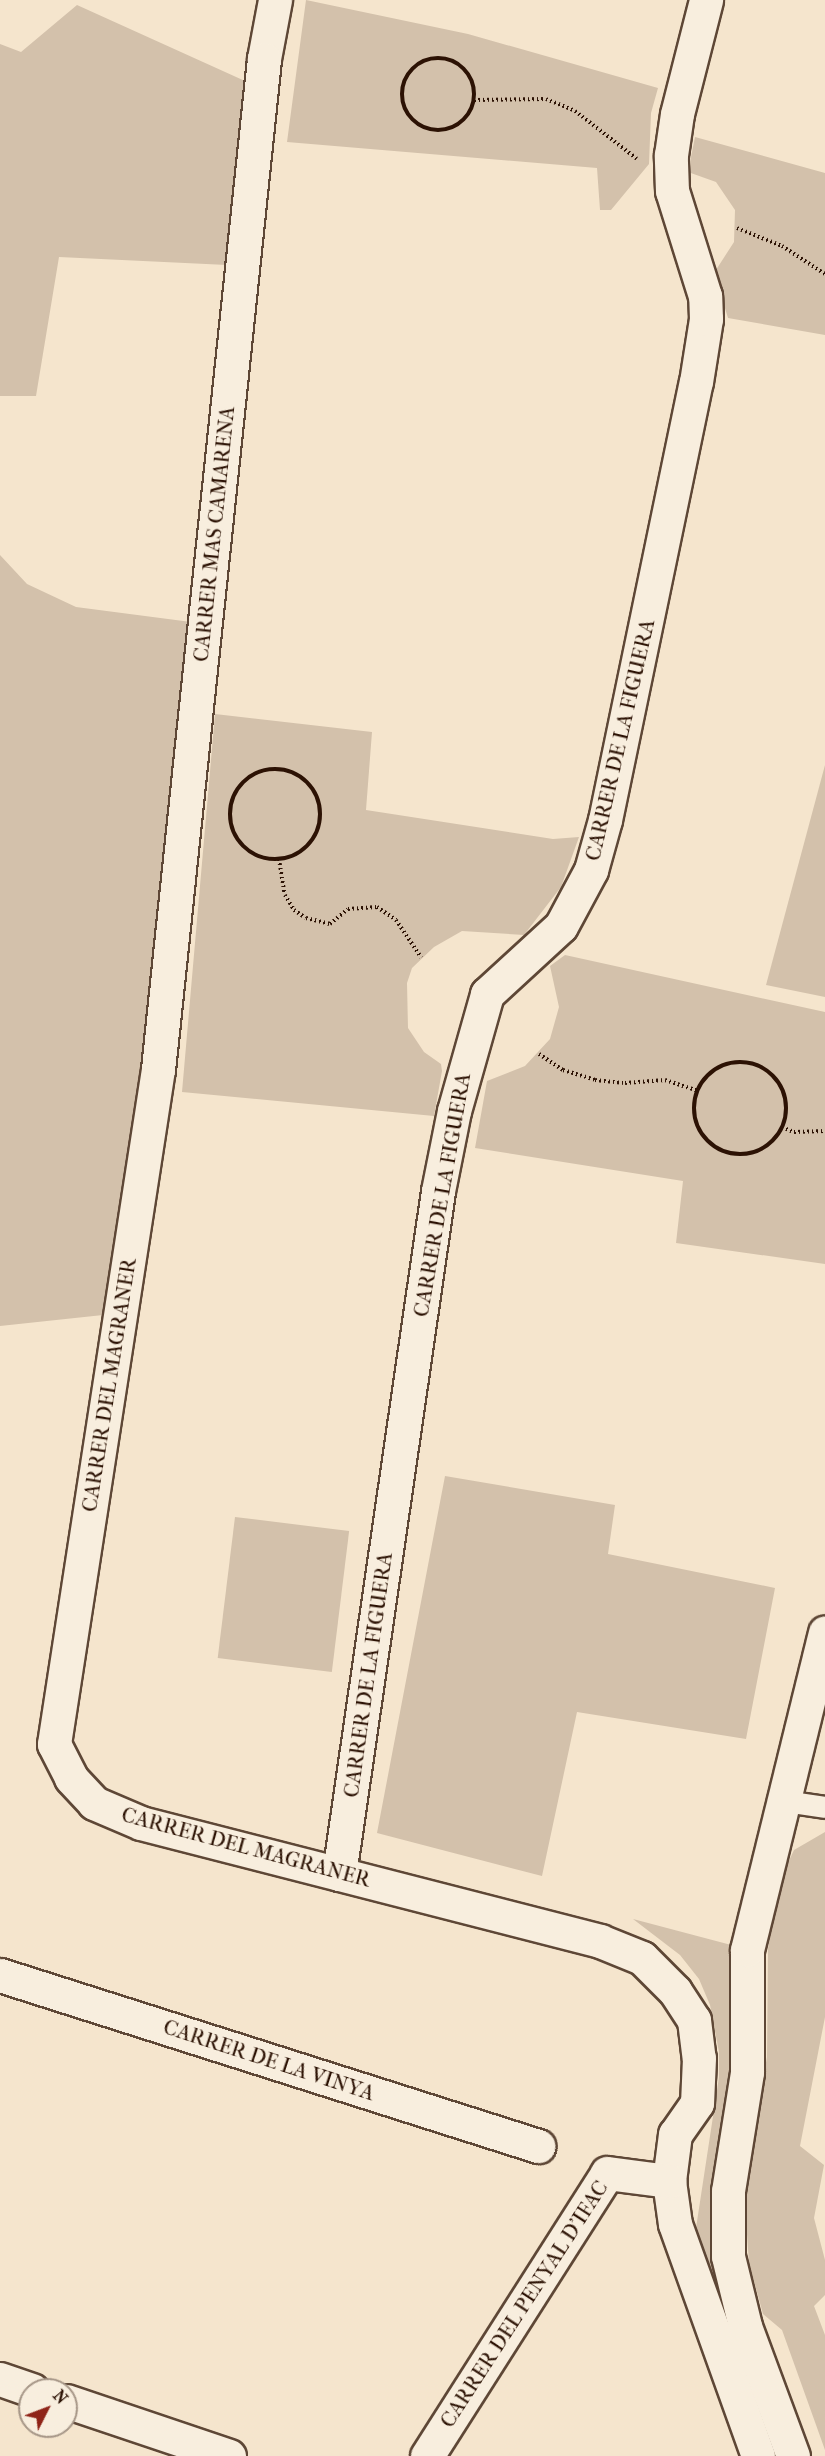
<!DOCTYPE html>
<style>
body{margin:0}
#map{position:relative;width:825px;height:2456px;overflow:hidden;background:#f5e5cd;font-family:"IM FELL French Canon",serif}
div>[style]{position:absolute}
.green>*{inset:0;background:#d3c1ab;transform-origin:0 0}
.path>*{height:4px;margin-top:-2px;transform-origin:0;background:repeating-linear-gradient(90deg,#2c1204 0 1.5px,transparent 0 4.5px)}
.path>.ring{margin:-2px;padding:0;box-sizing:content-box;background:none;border:4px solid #2c1204;border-radius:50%}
.roads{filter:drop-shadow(2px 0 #5e4736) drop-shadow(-2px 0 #5e4736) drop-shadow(0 2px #5e4736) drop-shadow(0 -2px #5e4736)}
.lane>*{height:21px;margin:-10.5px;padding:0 10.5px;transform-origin:10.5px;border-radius:10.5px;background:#f8eede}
.street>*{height:33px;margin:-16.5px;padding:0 16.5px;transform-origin:16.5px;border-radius:16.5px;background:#f8eede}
span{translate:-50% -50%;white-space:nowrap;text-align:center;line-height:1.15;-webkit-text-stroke:5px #f8eede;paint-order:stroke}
.street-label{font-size:21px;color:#2c1204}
.north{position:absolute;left:18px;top:2378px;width:60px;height:60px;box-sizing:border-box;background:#f8eede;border:2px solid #a69687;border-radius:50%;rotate:48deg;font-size:16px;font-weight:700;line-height:24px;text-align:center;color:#2c1204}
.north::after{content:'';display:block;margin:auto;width:21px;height:27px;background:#8f2418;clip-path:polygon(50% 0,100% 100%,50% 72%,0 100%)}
</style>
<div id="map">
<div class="green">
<i style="clip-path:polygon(306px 0,468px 34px,658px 88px,651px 113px,649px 164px,611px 210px,600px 210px,597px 168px,287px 142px)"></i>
<i style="clip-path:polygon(77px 5px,245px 81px,227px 265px,59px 257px,36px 396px,0 396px,0 44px,21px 52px)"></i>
<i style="clip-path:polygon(695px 137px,825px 173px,825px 335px,728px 318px,714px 273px,734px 242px,735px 210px,716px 182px,688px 172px)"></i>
<i style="clip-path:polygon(0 555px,27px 584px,76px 607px,191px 622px,163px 951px,103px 1315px,0 1326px)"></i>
<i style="clip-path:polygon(215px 714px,372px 732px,366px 810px,553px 839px,579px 837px,561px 887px,524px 935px,462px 931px,434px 947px,412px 968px,407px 983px,408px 1028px,424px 1052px,441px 1064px,442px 1071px,434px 1116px,182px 1092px)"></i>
<i style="clip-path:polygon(825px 765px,825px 997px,766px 985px)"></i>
<i style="clip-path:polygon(565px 955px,825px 1012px,825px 1264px,676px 1243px,683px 1181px,475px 1148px,487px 1081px,525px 1066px,550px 1039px,559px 1007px,550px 966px)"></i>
<i style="clip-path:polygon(445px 1476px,615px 1505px,608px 1554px,775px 1588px,746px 1739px,577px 1712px,542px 1876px,377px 1833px)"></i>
<i style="left:235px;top:1517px;width:115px;height:142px;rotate:7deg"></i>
<i style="clip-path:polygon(825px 1832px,825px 2017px,800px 2146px,824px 2165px,814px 2218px,825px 2260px,825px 2295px,814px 2306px,825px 2335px,825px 2450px,782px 2330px,763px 2314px,749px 2263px,745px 2205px,750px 2154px,767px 2057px,768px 1949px,779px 1882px,794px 1850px)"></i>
<i style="clip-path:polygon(633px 1919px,735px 1946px,731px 2078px,715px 2166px,713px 2206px,781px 2456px,766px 2456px,701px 2258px,696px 2228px,719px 2077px,719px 2052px,710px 2005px,699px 1979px,680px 1955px)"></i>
</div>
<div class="path">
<i class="ring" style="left:402px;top:58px;width:68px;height:68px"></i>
<i style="left:474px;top:100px;width:72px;rotate:-0.8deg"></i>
<i style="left:546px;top:99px;width:31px;rotate:22deg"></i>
<i style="left:575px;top:111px;width:78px;rotate:37.7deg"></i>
<i style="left:737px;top:228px;width:48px;rotate:21.8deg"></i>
<i style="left:782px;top:246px;width:51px;rotate:33.1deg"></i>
<i class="ring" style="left:230px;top:769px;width:86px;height:86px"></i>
<i style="left:279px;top:859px;width:36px;rotate:81deg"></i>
<i style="left:285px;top:895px;width:17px;rotate:59deg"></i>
<i style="left:294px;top:910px;width:14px;rotate:34deg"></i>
<i style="left:306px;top:918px;width:25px;rotate:14deg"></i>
<i style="left:330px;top:924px;width:23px;rotate:-40deg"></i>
<i style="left:348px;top:909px;width:29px;rotate:-4deg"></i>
<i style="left:377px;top:907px;width:23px;rotate:34deg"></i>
<i style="left:396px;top:920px;width:45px;rotate:56deg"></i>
<i style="left:539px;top:1054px;width:29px;rotate:34deg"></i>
<i style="left:563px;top:1070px;width:34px;rotate:17deg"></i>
<i style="left:595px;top:1080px;width:30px;rotate:6deg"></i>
<i style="left:625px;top:1083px;width:40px;rotate:-4.3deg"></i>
<i style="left:665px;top:1080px;width:35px;rotate:18deg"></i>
<i class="ring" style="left:694px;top:1062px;width:88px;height:88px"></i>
<i style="left:782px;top:1127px;width:13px;rotate:23deg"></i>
<i style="left:794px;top:1132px;width:31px;rotate:-2deg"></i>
</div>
<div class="roads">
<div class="lane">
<i style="left:784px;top:1801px;width:41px;rotate:8.3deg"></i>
</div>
<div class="street">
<i style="left:275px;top:0;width:60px;rotate:100.6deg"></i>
<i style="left:264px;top:59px;width:1016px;rotate:95.99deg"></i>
<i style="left:158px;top:1069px;width:683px;rotate:98.76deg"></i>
<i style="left:54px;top:1744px;width:38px;rotate:63deg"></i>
<i style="left:71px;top:1778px;width:34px;rotate:47deg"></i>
<i style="left:94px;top:1803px;width:51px;rotate:23.1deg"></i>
<i style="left:141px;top:1823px;width:474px;rotate:14.4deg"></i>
<i style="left:600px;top:1941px;width:45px;rotate:22deg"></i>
<i style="left:642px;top:1958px;width:47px;rotate:45deg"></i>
<i style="left:675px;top:1991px;width:35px;rotate:57deg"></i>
<i style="left:694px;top:2020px;width:38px;rotate:83deg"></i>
<i style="left:699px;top:2058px;width:45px;rotate:92.5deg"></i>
<i style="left:697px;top:2103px;width:38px;rotate:125deg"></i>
<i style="left:675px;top:2134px;width:47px;rotate:97.3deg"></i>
<i style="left:669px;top:2181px;width:43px;rotate:82.1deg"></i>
<i style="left:675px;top:2224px;width:246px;rotate:70.3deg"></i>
<i style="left:339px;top:1874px;width:690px;rotate:-81.75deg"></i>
<i style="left:438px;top:1191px;width:82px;rotate:-78.7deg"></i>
<i style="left:454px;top:1111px;width:122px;rotate:-74.2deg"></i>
<i style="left:487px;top:994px;width:100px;rotate:-42.6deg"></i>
<i style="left:561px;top:926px;width:64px;rotate:-61.8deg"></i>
<i style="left:591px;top:870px;width:52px;rotate:-74.4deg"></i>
<i style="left:605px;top:820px;width:447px;rotate:-78.3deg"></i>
<i style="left:696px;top:382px;width:64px;rotate:-81deg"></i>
<i style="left:706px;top:319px;width:23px;rotate:-92deg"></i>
<i style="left:705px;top:296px;width:110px;rotate:-107.4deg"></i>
<i style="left:672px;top:191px;width:36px;rotate:-92deg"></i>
<i style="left:671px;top:155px;width:41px;rotate:-81.7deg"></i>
<i style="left:677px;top:114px;width:118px;rotate:-75.7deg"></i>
<i style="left:0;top:1975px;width:565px;rotate:17.63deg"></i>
<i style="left:0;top:2379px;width:34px;rotate:19deg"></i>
<i style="left:66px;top:2401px;width:172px;rotate:18.6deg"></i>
<i style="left:427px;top:2456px;width:335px;rotate:-57.5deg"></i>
<i style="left:607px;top:2173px;width:63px;rotate:7.4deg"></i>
<i style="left:793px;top:2456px;width:139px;rotate:-110.3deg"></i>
<i style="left:745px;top:2326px;width:72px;rotate:-103.7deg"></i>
<i style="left:728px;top:2256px;width:65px;rotate:-90deg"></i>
<i style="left:728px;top:2191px;width:121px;rotate:-80.9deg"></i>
<i style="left:747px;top:2072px;width:122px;rotate:-90deg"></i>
<i style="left:747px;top:1950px;width:327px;rotate:-76.2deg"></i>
</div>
</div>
<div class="street-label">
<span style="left:214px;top:534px;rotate:-84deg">CARRER MAS CAMARENA</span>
<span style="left:620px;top:740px;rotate:-77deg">CARRER DE LA FIGUERA</span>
<span style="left:442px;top:1195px;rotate:-80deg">CARRER DE LA FIGUERA</span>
<span style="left:109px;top:1385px;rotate:-81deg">CARRER DEL MAGRANER</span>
<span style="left:368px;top:1675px;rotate:-82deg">CARRER DE LA FIGUERA</span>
<span style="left:246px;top:1847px;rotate:15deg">CARRER DEL MAGRANER</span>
<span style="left:269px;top:2060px;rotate:18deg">CARRER DE LA VINYA</span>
<span style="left:524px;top:2304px;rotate:-57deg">CARRER DEL PENYAL D'IFAC</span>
</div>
<div class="north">N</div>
</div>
